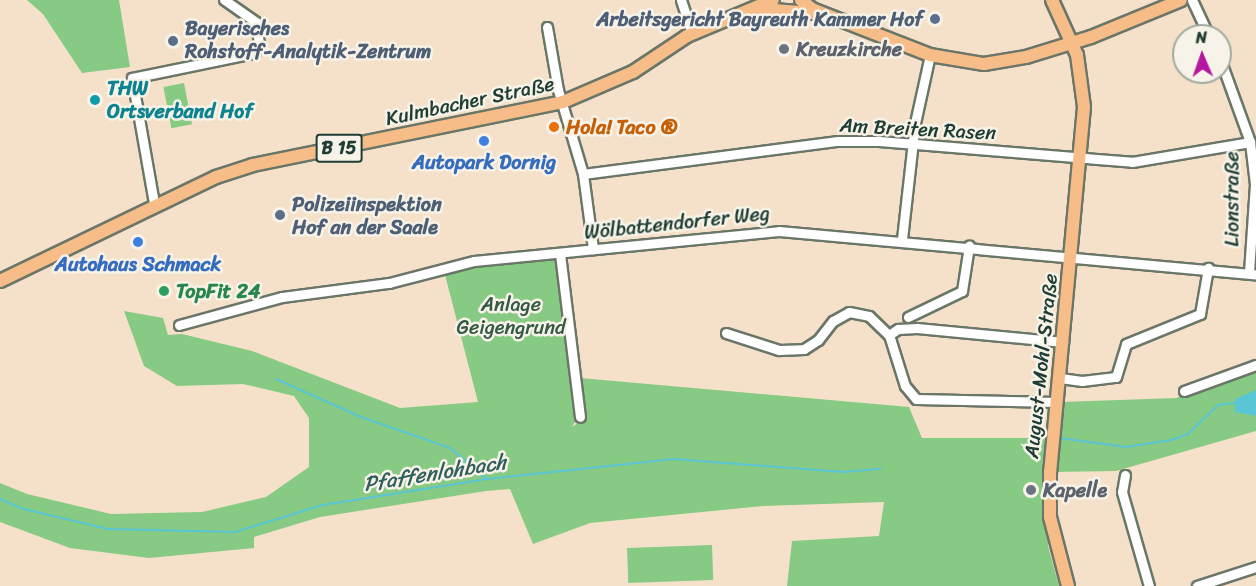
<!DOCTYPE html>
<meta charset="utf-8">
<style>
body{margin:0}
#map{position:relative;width:1256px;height:586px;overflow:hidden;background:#f5e1c9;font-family:Sriracha,sans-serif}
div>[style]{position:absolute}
.green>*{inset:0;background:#87ca83;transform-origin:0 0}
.water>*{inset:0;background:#5ac5d4}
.stream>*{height:2px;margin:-1px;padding:0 1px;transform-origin:1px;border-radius:1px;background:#5ac5d4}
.roads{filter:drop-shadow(2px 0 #6a7668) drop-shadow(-2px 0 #6a7668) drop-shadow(0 2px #6a7668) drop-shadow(0 -2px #6a7668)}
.minor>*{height:9px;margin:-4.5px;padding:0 4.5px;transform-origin:4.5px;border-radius:4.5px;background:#fff}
.major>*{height:12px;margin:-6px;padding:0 6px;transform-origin:6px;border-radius:6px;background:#f7bd88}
.dots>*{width:16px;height:16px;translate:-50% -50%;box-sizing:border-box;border:3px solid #f7f3e8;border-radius:50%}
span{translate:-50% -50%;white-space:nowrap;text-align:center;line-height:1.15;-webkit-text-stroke:5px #f7f3e8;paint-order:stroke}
.shield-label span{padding:2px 4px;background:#f7f3e8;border:2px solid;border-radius:4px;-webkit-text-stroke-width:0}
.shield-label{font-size:18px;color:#1f3d34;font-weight:700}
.service-label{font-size:20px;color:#4e5e75;font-weight:700}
.right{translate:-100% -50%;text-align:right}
.left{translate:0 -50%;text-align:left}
.worship-label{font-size:20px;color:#5b616d;font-weight:700}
.culture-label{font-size:20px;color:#0d838f;font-weight:700}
.street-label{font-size:20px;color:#1f3d34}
.food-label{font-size:20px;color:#c56008;font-weight:700}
.shop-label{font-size:20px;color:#366cbe;font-weight:700}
.leisure-label{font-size:20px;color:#27864d;font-weight:700}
.park-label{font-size:20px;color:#345944}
.water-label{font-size:21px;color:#2e5f5c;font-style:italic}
.north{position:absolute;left:1172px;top:24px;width:60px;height:60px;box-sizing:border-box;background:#f7f3e8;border:2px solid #a1aaa0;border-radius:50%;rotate:358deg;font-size:16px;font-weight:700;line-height:24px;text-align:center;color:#1f3d34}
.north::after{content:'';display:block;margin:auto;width:21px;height:27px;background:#b5179e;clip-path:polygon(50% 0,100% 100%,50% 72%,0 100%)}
</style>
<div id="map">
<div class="green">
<i style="clip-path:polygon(27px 0,119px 0,130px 67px,82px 73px,43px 14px)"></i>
<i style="left:184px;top:83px;width:42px;height:21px;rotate:79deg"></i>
<i style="clip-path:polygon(557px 258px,576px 420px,572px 427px,584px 419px,580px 378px,909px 407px,922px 438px,1055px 438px,1061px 402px,1176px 398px,1256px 369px,1256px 431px,1116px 471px,1052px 472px,1048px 546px,1059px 586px,787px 586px,792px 541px,879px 536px,884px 502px,763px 506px,590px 523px,533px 544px,510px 489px,486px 491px,320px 517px,254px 537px,254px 548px,149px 558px,70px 548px,0 522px,0 483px,27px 494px,111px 514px,202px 512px,266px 497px,309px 467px,309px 418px,294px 396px,243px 384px,177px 386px,144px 366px,124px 311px,163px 318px,168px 335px,182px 334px,252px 351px,400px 408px,478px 402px,444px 271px)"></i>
<i style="left:712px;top:545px;width:35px;height:85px;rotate:88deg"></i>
</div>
<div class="water">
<i style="clip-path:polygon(1256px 390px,1256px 416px,1235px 412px,1235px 399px)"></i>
</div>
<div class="stream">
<i style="left:276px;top:379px;width:93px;rotate:24.1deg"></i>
<i style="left:361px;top:417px;width:94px;rotate:19.2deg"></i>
<i style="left:450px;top:448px;width:48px;rotate:40deg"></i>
<i style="left:1059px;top:438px;width:68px;rotate:7.7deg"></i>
<i style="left:1126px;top:447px;width:46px;rotate:-8.8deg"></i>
<i style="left:1171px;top:440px;width:18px;rotate:-19deg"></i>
<i style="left:1188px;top:434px;width:42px;rotate:-44deg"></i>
<i style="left:1218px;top:405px;width:17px;rotate:-7deg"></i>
<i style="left:0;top:499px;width:26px;rotate:23deg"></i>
<i style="left:24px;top:509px;width:86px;rotate:13.4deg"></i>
<i style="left:108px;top:529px;width:127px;rotate:1.4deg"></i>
<i style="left:235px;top:532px;width:92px;rotate:-17.1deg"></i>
<i style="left:323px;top:505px;width:166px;rotate:-9deg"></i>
<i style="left:487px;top:479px;width:188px;rotate:-6.1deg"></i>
<i style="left:674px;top:459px;width:170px;rotate:4.4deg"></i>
<i style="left:844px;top:472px;width:37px;rotate:-5deg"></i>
</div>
<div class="roads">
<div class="minor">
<i style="left:681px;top:0;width:36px;rotate:72deg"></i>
<i style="left:1192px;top:0;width:40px;rotate:65deg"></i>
<i style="left:547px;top:27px;width:64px;rotate:80.1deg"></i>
<i style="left:558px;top:90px;width:88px;rotate:73.4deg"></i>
<i style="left:583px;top:174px;width:76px;rotate:82.4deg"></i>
<i style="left:1220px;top:59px;width:88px;rotate:70.1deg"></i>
<i style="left:1250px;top:142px;width:42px;rotate:83.2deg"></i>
<i style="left:1255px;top:184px;width:89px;rotate:93.9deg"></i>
<i style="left:583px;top:174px;width:257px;rotate:-7.4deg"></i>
<i style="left:838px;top:141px;width:41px"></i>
<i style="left:879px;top:141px;width:254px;rotate:4.7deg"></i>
<i style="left:1132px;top:162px;width:120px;rotate:-9.6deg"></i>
<i style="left:154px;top:203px;width:127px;rotate:-100deg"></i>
<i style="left:132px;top:78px;width:125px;rotate:-11.6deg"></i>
<i style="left:254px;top:53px;width:10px;rotate:-61deg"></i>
<i style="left:259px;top:44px;width:22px;rotate:-98deg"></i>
<i style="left:256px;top:22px;width:39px;rotate:-145deg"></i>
<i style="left:902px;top:239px;width:117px;rotate:-83.6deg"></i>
<i style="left:915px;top:123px;width:70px;rotate:-77.6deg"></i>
<i style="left:560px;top:254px;width:164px;rotate:83deg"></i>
<i style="left:908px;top:317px;width:60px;rotate:-25.7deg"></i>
<i style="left:962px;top:291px;width:46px;rotate:-81.2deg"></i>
<i style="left:179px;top:325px;width:107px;rotate:-15.2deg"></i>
<i style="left:282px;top:297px;width:108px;rotate:-7.5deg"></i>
<i style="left:389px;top:283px;width:88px;rotate:-14.5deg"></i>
<i style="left:474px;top:261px;width:306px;rotate:-5.6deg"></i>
<i style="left:779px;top:231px;width:479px;rotate:5.2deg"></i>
<i style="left:726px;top:333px;width:56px;rotate:17.8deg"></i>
<i style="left:779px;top:350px;width:25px;rotate:-2deg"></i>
<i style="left:804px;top:349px;width:17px;rotate:-33deg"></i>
<i style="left:818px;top:340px;width:24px;rotate:-52deg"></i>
<i style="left:833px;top:321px;width:18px;rotate:-29deg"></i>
<i style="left:849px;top:312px;width:20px;rotate:11deg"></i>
<i style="left:869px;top:316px;width:28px;rotate:44deg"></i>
<i style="left:1060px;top:378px;width:22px;rotate:8deg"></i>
<i style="left:1082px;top:381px;width:34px;rotate:-7deg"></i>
<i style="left:1116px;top:377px;width:34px;rotate:-73deg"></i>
<i style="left:1126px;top:344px;width:80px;rotate:-22.1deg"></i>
<i style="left:1200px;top:314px;width:47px;rotate:-80.1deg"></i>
<i style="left:1184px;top:391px;width:77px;rotate:-19.9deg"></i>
<i style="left:1057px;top:402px;width:141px;rotate:-178.8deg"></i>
<i style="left:916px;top:399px;width:17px;rotate:-130deg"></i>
<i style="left:905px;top:386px;width:53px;rotate:-107.4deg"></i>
<i style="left:889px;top:335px;width:11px;rotate:-34deg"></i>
<i style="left:898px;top:329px;width:19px;rotate:-3deg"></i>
<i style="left:917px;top:328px;width:147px;rotate:5.5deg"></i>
<i style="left:1125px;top:475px;width:17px;rotate:100deg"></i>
<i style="left:1122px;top:492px;width:98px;rotate:74deg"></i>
<i style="left:1197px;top:586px;width:62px;rotate:-17.9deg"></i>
</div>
<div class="major">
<i style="left:801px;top:0;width:14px;rotate:39deg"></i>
<i style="left:812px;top:9px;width:127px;rotate:21.3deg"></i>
<i style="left:930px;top:55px;width:55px;rotate:9.5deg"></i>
<i style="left:984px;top:64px;width:43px;rotate:-9.5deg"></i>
<i style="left:1026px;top:57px;width:68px;rotate:-17.1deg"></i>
<i style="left:1091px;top:37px;width:97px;rotate:-22.3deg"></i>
<i style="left:1052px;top:0;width:60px;rotate:65.6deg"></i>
<i style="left:1077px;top:55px;width:52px;rotate:82.3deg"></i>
<i style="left:1084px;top:107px;width:366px;rotate:95.3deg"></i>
<i style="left:1050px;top:471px;width:46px;rotate:90deg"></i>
<i style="left:1050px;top:517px;width:71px;rotate:75.4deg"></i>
<i style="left:761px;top:9px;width:51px;rotate:4.5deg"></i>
<i style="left:0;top:281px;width:240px;rotate:-25.7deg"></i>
<i style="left:216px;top:177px;width:39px;rotate:-18deg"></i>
<i style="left:253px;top:165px;width:316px;rotate:-11.5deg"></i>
<i style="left:563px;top:102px;width:76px;rotate:-23.2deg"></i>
<i style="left:633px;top:72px;width:65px;rotate:-33.7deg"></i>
<i style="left:687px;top:36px;width:93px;rotate:-22.7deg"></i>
</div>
</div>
<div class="dots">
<i style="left:935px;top:19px;background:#5c6f8a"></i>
<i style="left:173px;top:41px;background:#5c6f8a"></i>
<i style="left:784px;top:49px;background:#6b7280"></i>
<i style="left:95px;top:100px;background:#0f9aa8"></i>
<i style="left:554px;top:127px;background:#e8710a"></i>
<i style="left:484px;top:141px;background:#3f7fe0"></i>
<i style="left:280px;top:215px;background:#5c6f8a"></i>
<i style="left:138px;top:242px;background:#3f7fe0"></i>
<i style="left:164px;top:291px;background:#2e9e5b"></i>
<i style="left:1031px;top:490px;background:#6b7280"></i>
</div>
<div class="shield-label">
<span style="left:339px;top:148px">B 15</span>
</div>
<div class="service-label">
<span class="right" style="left:923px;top:19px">Arbeitsgericht Bayreuth Kammer Hof</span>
<span class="left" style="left:185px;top:40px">Bayerisches<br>Rohstoff-Analytik-Zentrum</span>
<span class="left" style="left:292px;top:216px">Polizeiinspektion<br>Hof an der Saale</span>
</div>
<div class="worship-label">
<span class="left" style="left:796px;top:49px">Kreuzkirche</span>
<span class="left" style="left:1043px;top:490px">Kapelle</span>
</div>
<div class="culture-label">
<span class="left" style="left:107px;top:100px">THW<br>Ortsverband Hof</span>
</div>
<div class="street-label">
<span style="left:470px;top:101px;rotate:-12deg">Kulmbacher Straße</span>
<span style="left:918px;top:129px;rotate:3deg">Am Breiten Rasen</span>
<span style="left:1232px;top:199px;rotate:-90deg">Lionstraße</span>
<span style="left:677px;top:223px;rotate:-6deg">Wölbattendorfer Weg</span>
<span style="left:1041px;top:366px;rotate:-84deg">August-Mohl-Straße</span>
</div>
<div class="food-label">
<span class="left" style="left:566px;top:127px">Hola! Taco ®</span>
</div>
<div class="shop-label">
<span style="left:484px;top:162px">Autopark Dornig</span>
<span style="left:138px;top:264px">Autohaus Schmack</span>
</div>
<div class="leisure-label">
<span class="left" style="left:176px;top:291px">TopFit 24</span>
</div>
<div class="park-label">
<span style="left:511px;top:316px">Anlage<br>Geigengrund</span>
</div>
<div class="water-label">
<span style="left:435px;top:473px;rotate:-9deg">Pfaffenlohbach</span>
</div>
<div class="north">N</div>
</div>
